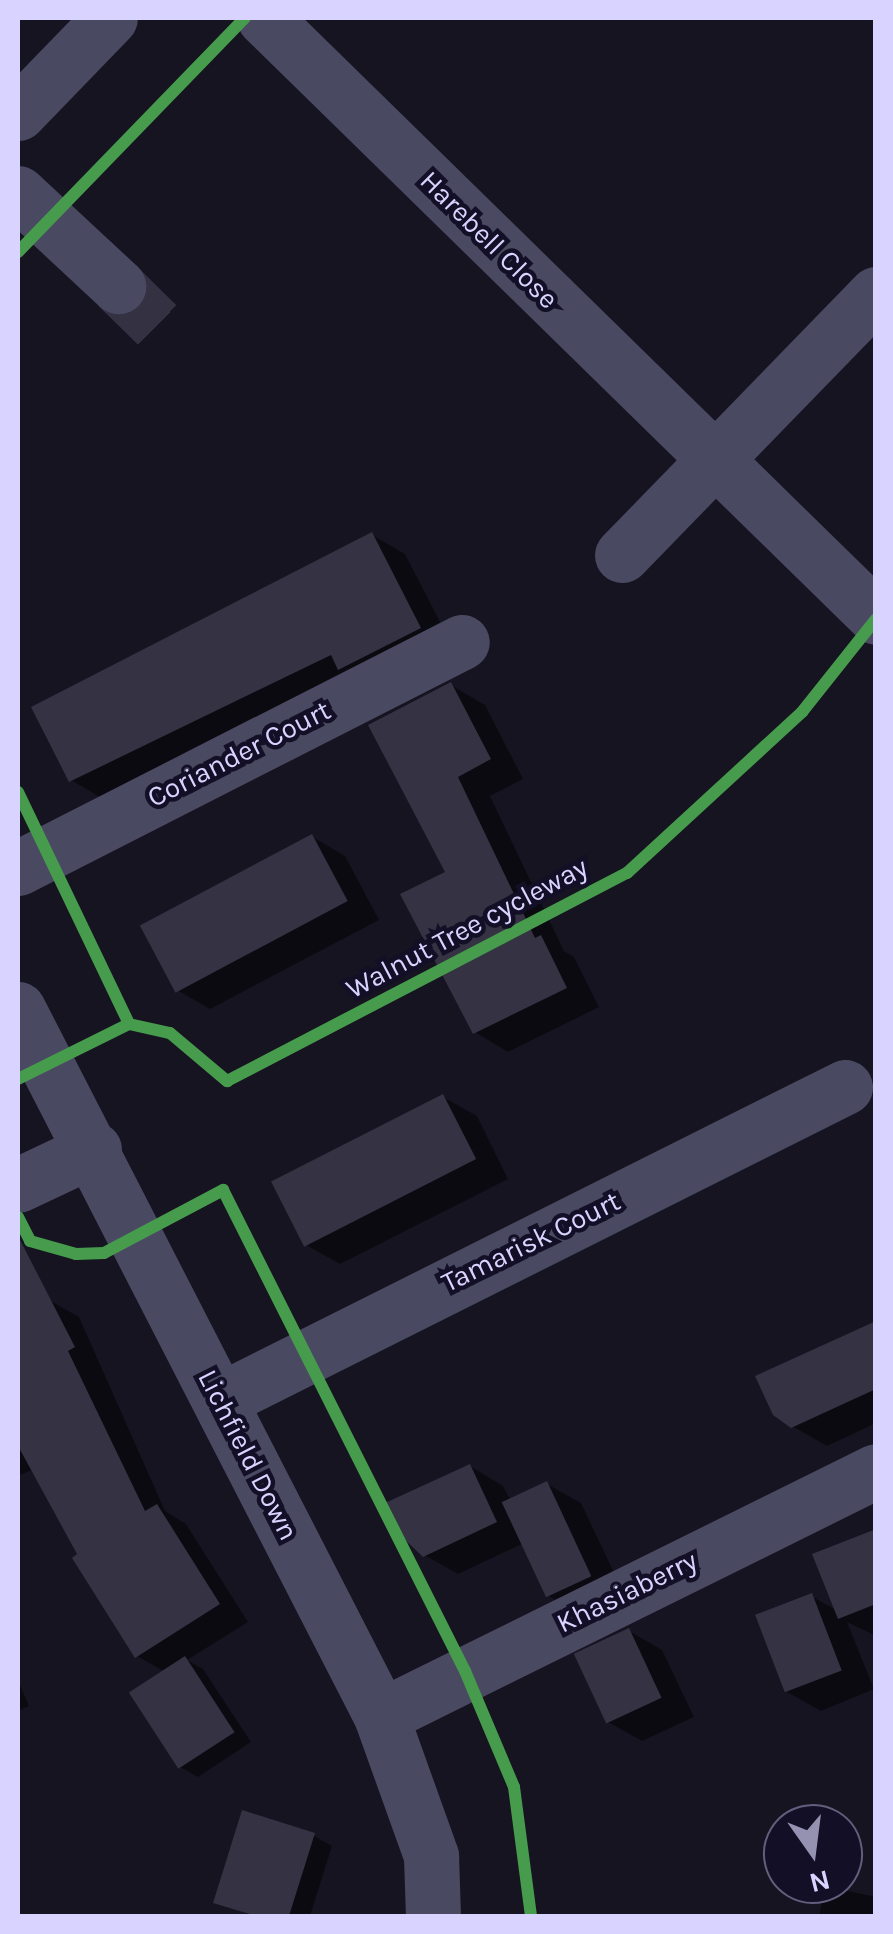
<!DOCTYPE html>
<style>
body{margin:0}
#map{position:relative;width:893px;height:1934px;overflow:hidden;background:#161421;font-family:Karla,sans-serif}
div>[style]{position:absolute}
.shadow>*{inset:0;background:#0007}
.building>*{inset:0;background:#343243;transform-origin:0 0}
.minor-tunnel>*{height:55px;margin-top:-27.5px;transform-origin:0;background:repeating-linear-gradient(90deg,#333142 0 55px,transparent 0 83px)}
.minor>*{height:55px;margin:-27.5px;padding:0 27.5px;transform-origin:27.5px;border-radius:27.5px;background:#4a4962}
.cycleway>*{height:12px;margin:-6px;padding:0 6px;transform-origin:6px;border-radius:6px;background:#469c4c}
span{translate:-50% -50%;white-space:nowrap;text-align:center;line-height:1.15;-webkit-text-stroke:9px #130f26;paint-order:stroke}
.street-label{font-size:28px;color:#d9d4ff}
.frame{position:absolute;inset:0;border:20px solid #d9d4ff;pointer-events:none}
.north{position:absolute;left:763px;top:1804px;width:100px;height:100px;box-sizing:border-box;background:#130f26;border:2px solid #625e7d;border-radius:50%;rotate:166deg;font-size:28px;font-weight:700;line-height:40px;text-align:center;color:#d9d4ff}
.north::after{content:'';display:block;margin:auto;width:35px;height:45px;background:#9591b1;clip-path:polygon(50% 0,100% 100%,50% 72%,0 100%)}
</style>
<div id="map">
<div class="shadow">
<i style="clip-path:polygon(372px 535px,405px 554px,453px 647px,105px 800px,71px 780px)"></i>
<i style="clip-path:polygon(451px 685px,485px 705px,523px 779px,490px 796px,564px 951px,574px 957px,599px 1007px,508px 1052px,475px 1032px,448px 873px)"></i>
<i style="clip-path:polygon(311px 836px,345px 856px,379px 920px,210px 1009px,177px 990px)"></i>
<i style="clip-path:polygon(443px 1097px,477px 1116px,508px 1179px,340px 1264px,306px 1245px)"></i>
<i style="clip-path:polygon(49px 1300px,79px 1317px,165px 1511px,186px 1524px,248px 1622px,187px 1660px,203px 1669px,251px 1742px,198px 1777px,180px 1767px,165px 1672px,137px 1656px,34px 1469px,18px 1476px,18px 1317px)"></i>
<i style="clip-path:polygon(876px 1336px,876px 1423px,827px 1446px,792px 1426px)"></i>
<i style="clip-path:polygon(470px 1466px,503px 1486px,511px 1501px,547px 1484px,581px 1503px,625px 1596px,583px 1616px,550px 1597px,524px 1543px,458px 1574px,424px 1555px)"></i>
<i style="clip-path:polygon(876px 1532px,876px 1636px,847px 1622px,874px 1689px,821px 1711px,787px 1692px,811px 1596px,838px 1611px)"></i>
<i style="clip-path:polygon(629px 1631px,662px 1650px,694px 1717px,642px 1741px,608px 1722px)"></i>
<i style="clip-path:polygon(18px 1680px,29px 1706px,18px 1711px)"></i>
<i style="clip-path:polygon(314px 1836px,332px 1846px,310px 1916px,251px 1916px,237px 1909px)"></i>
<i style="clip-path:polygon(825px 1886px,876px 1897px,876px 1916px,819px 1916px)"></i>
</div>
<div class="building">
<i style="clip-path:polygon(372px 532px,421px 628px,338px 670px,331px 655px,69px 782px,31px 707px)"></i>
<i style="clip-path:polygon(451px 682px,491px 759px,458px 777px,535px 938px,541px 935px,567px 988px,473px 1034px,400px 894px,445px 872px,368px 725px)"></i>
<i style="left:312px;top:834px;width:76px;height:195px;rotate:62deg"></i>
<i style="left:443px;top:1094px;width:73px;height:193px;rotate:63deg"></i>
<i style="clip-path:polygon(18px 1236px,75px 1347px,68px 1351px,145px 1511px,157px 1504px,220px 1604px,135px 1658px,72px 1558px,77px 1554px,18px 1446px)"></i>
<i style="clip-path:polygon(876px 1321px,876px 1389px,791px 1428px,773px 1415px,755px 1376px)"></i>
<i style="clip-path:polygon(470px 1464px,497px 1522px,423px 1557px,400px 1535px,385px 1503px)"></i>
<i style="left:547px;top:1481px;width:105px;height:50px;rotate:65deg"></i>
<i style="clip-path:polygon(876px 1529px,876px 1604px,838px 1619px,812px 1554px)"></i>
<i style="left:812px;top:1593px;width:83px;height:61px;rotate:69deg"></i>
<i style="left:629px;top:1628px;width:77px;height:61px;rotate:65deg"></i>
<i style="left:185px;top:1656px;width:91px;height:67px;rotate:57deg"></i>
<i style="clip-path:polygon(242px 1810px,315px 1833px,289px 1916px,256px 1916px,213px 1903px)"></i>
</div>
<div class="minor-tunnel">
<i style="left:118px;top:286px;width:64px;rotate:44.4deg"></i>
</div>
<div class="minor">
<i style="left:264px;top:18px;width:856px;rotate:44.38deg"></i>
<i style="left:18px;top:113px;width:132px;rotate:-45.9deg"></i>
<i style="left:18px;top:193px;width:137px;rotate:42.9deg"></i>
<i style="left:622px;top:555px;width:364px;rotate:-45.8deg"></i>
<i style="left:18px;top:868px;width:498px;rotate:-27deg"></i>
<i style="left:18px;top:1009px;width:795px;rotate:62.82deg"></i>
<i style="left:381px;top:1716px;width:149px;rotate:70.3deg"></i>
<i style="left:431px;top:1856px;width:60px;rotate:88.1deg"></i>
<i style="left:18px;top:1185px;width:84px;rotate:-25.3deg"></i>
<i style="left:220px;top:1400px;width:699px;rotate:-26.6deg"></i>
<i style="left:381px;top:1716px;width:552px;rotate:-26.33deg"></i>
</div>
<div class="cycleway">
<i style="left:18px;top:252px;width:326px;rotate:-45.9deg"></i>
<i style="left:18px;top:792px;width:257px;rotate:64.4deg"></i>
<i style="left:18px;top:1079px;width:124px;rotate:-26.4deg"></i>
<i style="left:129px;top:1024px;width:42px;rotate:12.4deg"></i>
<i style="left:170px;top:1033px;width:75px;rotate:40.1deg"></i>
<i style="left:227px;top:1081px;width:451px;rotate:-27.5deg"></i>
<i style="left:627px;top:873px;width:238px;rotate:-42.6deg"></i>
<i style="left:802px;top:712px;width:119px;rotate:-51.5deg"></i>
<i style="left:18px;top:1217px;width:27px;rotate:63deg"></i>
<i style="left:30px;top:1241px;width:48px;rotate:15.8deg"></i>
<i style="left:76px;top:1254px;width:28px;rotate:-2deg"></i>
<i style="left:104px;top:1253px;width:135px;rotate:-27.9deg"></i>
<i style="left:223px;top:1190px;width:538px;rotate:63.29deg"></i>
<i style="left:465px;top:1671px;width:126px;rotate:67.1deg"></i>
<i style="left:514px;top:1787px;width:130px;rotate:82.5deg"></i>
</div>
<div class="street-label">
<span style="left:489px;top:240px;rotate:45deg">Harebell Close</span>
<span style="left:239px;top:754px;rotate:-27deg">Coriander Court</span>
<span style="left:467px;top:928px;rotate:-28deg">Walnut Tree cycleway</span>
<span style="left:531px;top:1242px;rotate:-26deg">Tamarisk Court</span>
<span style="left:248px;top:1455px;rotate:63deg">Lichfield Down</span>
<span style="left:627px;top:1592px;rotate:-26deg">Khasiaberry</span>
</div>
<div class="frame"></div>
<div class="north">N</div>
</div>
